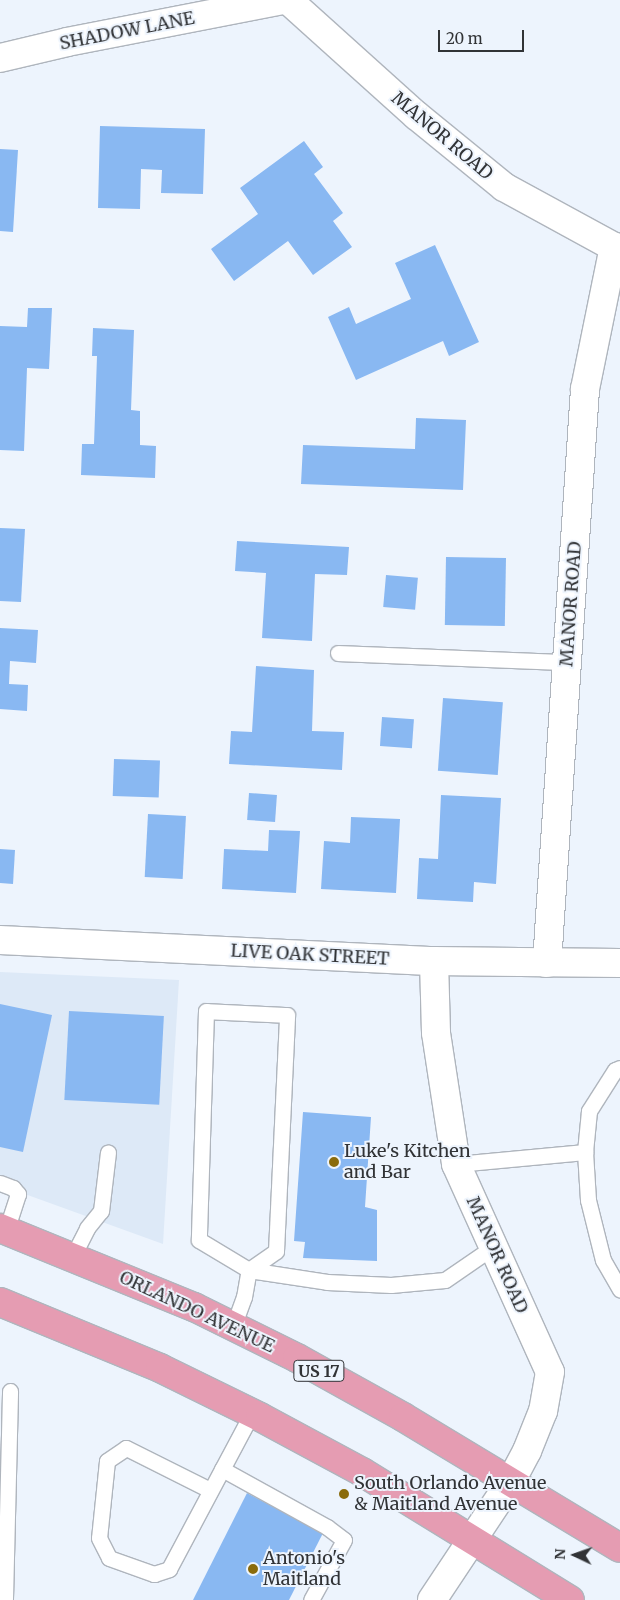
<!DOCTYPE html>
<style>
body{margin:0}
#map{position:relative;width:620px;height:1600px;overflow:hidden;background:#edf4fd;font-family:Merriweather,serif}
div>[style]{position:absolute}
.built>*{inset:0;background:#dde9f7}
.building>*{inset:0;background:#89b8f2;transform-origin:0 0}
.roads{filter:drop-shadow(1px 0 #afb5bd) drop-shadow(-1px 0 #afb5bd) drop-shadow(0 1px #afb5bd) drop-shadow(0 -1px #afb5bd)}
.service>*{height:15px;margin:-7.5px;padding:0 7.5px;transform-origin:7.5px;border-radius:7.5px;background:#fff}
.minor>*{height:28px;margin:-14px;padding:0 14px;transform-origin:14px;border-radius:14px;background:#fff}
.secondary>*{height:28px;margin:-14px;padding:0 14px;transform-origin:14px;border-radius:14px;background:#fff}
.primary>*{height:28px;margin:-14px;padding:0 14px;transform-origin:14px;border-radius:14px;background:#e59cb2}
.dots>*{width:14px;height:14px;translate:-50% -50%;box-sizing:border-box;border:2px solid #edf4fd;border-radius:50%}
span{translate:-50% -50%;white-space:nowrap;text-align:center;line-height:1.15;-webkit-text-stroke:4px #edf4fd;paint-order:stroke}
.shield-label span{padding:1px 4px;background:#edf4fd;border:1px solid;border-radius:4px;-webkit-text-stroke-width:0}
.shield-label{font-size:16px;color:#313336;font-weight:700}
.street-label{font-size:18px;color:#313336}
.poi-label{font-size:18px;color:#313336}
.left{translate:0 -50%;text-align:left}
.north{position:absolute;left:550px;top:1530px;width:50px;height:50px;-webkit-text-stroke:4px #edf4fd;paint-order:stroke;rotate:273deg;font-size:14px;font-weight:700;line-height:20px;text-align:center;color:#313336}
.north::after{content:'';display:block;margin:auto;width:18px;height:22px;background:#313336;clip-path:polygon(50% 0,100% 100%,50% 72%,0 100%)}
.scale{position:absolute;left:438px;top:30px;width:86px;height:22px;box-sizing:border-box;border:2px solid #313336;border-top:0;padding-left:6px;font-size:15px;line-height:18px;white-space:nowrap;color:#313336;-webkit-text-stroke:4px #edf4fd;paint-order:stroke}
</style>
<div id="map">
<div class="built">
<i style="clip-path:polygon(0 972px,179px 980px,163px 1244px,0 1185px)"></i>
</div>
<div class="building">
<i style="clip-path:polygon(100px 126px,205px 129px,203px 194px,161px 193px,162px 170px,141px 169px,140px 209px,98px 208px)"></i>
<i style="clip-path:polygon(304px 141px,323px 167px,314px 174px,343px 213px,333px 221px,352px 247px,313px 275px,288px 241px,234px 281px,211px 249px,258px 214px,240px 188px)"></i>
<i style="clip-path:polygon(0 149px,18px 150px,13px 232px,0 231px)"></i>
<i style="clip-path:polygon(435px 245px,479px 342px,449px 356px,443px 341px,356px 380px,328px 317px,349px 307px,356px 324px,411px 299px,395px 263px)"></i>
<i style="clip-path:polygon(28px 308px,52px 308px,49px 369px,27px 368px,24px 451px,0 450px,0 326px,27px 327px)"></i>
<i style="clip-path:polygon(93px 328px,134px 330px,131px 410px,140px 411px,140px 445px,156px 446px,155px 478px,81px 475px,82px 444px,94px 444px,97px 356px,92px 356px)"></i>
<i style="clip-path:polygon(416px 418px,466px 420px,463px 490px,301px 484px,303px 445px,415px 449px)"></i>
<i style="clip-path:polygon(0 528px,25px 529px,21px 602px,0 601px)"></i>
<i style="clip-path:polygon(237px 541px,349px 547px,347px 575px,315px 574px,312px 641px,262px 638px,266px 573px,235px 571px)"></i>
<i style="left:446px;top:557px;width:60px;height:68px;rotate:1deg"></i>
<i style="left:386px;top:575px;width:32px;height:32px;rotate:5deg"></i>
<i style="clip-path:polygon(0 628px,38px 630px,36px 663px,10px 661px,9px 684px,28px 685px,27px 711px,0 709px)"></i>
<i style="clip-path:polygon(256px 666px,314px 670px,312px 731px,344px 732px,342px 770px,229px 764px,231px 731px,252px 732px)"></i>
<i style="left:443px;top:698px;width:60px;height:73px;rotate:4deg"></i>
<i style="left:382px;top:717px;width:32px;height:29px;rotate:4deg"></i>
<i style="left:114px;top:759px;width:46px;height:37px;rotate:2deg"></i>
<i style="left:249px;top:793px;width:28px;height:27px;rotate:4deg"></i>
<i style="clip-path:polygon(441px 795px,501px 798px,496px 884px,474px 882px,473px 902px,417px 899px,419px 858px,438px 859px)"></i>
<i style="left:148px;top:814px;width:38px;height:63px;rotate:3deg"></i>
<i style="clip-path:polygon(351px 817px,400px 819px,396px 893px,321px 889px,324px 841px,350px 843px)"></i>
<i style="clip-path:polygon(269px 830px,300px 831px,296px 893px,222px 889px,224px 849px,268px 851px)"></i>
<i style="clip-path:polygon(0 849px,15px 850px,13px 884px,0 883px)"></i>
<i style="clip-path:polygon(0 1004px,52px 1015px,23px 1152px,0 1147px)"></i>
<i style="left:69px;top:1011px;width:95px;height:89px;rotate:3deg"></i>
<i style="clip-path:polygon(303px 1112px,371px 1117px,365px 1207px,377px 1210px,377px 1261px,303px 1258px,305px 1242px,294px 1241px)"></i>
<i style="clip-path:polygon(247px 1493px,323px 1533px,289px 1600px,193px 1600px)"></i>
</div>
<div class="roads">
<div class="service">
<i style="left:338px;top:653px;width:229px;rotate:2.3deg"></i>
<i style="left:620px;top:1068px;width:5px;rotate:158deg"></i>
<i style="left:615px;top:1070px;width:49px;rotate:122.4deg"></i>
<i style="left:589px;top:1111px;width:41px;rotate:95.6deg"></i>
<i style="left:585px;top:1152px;width:48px;rotate:86.4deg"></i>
<i style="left:588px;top:1200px;width:62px;rotate:76deg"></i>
<i style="left:603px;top:1260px;width:34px;rotate:60deg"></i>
<i style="left:456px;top:1164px;width:130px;rotate:-5.3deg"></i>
<i style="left:0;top:1183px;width:14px;rotate:21deg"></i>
<i style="left:13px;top:1188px;width:8px;rotate:50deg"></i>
<i style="left:18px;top:1194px;width:38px;rotate:108deg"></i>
<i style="left:73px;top:1256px;width:31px;rotate:-63deg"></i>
<i style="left:87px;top:1228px;width:22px;rotate:-51deg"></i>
<i style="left:101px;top:1211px;width:59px;rotate:-83.2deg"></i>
<i style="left:233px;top:1327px;width:32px;rotate:-70deg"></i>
<i style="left:244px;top:1297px;width:27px;rotate:-80deg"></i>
<i style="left:249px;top:1270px;width:33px;rotate:-35deg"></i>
<i style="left:276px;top:1251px;width:236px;rotate:-87.3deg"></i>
<i style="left:287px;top:1015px;width:81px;rotate:-177.2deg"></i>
<i style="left:206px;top:1011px;width:229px;rotate:91.8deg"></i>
<i style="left:199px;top:1240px;width:58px;rotate:31deg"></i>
<i style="left:249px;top:1270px;width:79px;rotate:8.7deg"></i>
<i style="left:327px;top:1282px;width:64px;rotate:2.7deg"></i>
<i style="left:391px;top:1285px;width:54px;rotate:-5.3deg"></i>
<i style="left:445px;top:1280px;width:58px;rotate:-34.5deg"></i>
<i style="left:222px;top:1469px;width:120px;rotate:28.9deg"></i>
<i style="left:327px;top:1527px;width:21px;rotate:37deg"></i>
<i style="left:344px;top:1540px;width:68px;rotate:118.8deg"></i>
<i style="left:210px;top:1490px;width:94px;rotate:-153.4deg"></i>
<i style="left:126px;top:1448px;width:23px;rotate:146deg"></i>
<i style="left:107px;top:1461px;width:77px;rotate:95.9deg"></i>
<i style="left:99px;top:1538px;width:22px;rotate:63deg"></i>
<i style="left:109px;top:1558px;width:48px;rotate:19.6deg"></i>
<i style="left:154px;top:1574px;width:16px;rotate:-18deg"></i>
<i style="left:169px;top:1569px;width:177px;rotate:-62deg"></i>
<i style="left:0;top:1598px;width:5px"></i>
<i style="left:5px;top:1598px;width:207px;rotate:-88.6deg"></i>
</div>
<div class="minor">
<i style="left:288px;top:0;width:173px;rotate:42deg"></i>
<i style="left:417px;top:116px;width:112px;rotate:39.2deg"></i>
<i style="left:504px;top:187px;width:125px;rotate:28.6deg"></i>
<i style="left:614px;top:247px;width:6px;rotate:9deg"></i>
<i style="left:0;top:58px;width:69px;rotate:-13.4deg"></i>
<i style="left:67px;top:42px;width:220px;rotate:-11deg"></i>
<i style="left:0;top:940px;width:435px;rotate:2.8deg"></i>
<i style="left:434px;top:961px;width:186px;rotate:0.6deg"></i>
<i style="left:434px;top:961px;width:72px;rotate:88.4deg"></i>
<i style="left:436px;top:1033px;width:133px;rotate:81.3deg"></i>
<i style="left:456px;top:1164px;width:228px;rotate:65.7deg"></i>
<i style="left:550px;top:1372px;width:40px;rotate:100deg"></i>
<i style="left:543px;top:1411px;width:43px;rotate:111.8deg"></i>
<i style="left:527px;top:1451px;width:34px;rotate:118deg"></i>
<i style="left:547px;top:963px;width:575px;rotate:-86.21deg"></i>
<i style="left:585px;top:389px;width:145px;rotate:-78.5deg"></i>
</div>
<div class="secondary">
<i style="left:432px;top:1600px;width:143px;rotate:-56.4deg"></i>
</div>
<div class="primary">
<i style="left:0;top:1228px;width:209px;rotate:22.2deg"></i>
<i style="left:194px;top:1307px;width:115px;rotate:26.3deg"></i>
<i style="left:297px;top:1358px;width:121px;rotate:29.1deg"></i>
<i style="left:403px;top:1417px;width:253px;rotate:31.1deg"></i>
<i style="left:0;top:1302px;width:173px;rotate:22.4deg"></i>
<i style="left:160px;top:1368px;width:111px;rotate:26.1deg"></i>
<i style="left:260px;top:1417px;width:116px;rotate:28.3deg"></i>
<i style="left:362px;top:1472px;width:244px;rotate:31.6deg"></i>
</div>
</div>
<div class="dots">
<i style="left:334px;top:1162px;background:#8a6b0b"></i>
<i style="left:344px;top:1494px;background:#8a6b0b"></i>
<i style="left:253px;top:1569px;background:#8a6b0b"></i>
</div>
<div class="shield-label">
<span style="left:319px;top:1371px">US 17</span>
</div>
<div class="street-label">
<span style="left:127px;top:31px;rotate:-11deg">SHADOW LANE</span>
<span style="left:442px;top:136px;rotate:40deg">MANOR ROAD</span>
<span style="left:571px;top:604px;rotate:-86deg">MANOR ROAD</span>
<span style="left:310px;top:955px;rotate:3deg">LIVE OAK STREET</span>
<span style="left:497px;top:1255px;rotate:66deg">MANOR ROAD</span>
<span style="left:197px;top:1312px;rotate:25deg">ORLANDO AVENUE</span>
</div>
<div class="poi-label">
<span class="left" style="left:344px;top:1162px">Luke's Kitchen<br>and Bar</span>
<span class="left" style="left:354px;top:1494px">South Orlando Avenue<br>&amp; Maitland Avenue</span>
<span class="left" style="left:263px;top:1569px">Antonio's<br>Maitland</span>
</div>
<div class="north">N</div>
<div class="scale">20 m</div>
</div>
